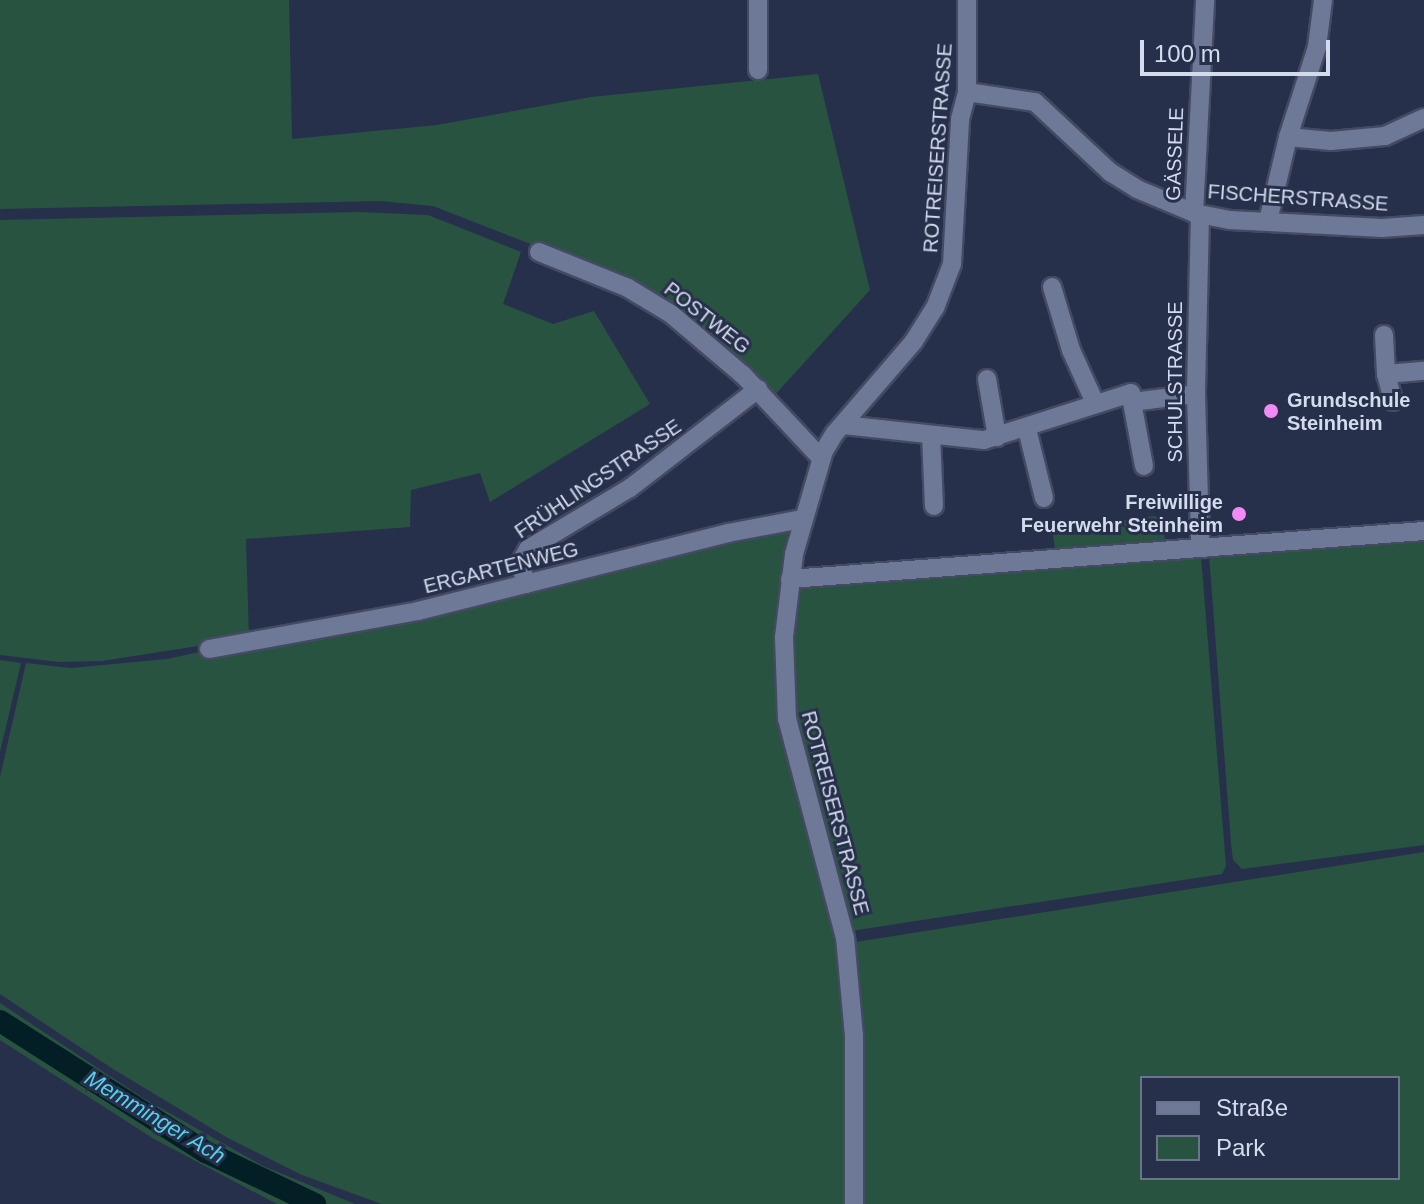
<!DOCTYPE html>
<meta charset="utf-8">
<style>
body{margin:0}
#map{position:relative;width:1424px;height:1204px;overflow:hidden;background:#27304b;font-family:Helvetica,sans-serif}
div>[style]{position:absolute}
.green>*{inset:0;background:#285340}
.river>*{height:22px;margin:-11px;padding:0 11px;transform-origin:11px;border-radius:11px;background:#031e24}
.roads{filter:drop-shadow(2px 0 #434a61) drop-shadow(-2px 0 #434a61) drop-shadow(0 2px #434a61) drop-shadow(0 -2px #434a61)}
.minor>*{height:18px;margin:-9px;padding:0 9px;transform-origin:9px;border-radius:9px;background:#6e7998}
.dots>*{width:22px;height:22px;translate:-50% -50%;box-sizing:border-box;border:4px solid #27304b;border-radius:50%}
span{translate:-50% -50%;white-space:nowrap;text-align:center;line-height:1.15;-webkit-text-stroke:6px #27304b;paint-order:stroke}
.street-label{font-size:20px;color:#d4dbec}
.poi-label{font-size:20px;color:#d4dbec;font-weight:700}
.left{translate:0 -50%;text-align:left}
.right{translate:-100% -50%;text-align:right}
.water-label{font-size:22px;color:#53d1ed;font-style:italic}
.legend{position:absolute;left:1140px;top:1076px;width:260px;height:104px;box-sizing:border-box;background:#27304b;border:2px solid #6c748b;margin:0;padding:10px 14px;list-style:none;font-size:24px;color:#d4dbec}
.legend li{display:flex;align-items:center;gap:16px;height:40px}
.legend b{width:40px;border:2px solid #6c748b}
.scale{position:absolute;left:1140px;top:40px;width:190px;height:36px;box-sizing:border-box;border:4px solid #d4dbec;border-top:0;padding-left:10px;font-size:24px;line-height:28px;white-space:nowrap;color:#d4dbec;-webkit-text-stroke:6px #27304b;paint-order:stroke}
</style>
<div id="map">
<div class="green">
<i style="clip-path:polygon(0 0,289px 0,292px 139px,437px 125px,591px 97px,818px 74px,870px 290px,774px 396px,747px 370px,561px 256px,433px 206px,380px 201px,0 209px)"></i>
<i style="clip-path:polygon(359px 212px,428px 215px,521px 252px,503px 304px,553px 324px,594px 311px,650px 404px,490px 502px,480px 473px,411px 490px,410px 527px,246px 539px,249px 638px,102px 661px,59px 662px,0 655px,0 220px)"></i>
<i style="clip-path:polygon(1154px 516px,1162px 519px,1165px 542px,1056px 556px,1052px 528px)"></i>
<i style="clip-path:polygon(793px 530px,779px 631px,844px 981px,848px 1204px,382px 1204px,302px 1175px,226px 1137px,113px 1069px,0 994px,0 777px,26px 663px,71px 668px,167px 659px,725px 537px)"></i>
<i style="clip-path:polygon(1424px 536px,1424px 845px,1242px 869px,1233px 860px,1231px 843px,1209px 555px)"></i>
<i style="clip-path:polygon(1201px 556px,1226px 866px,1222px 874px,851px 931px,797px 743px,788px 672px,798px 590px,806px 585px)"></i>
<i style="clip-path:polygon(0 660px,21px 663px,0 752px)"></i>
<i style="clip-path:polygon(evenodd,1424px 852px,1424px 1204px,860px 1204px,856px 942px,1424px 852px,1142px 1078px,1398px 1078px,1398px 1178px,1142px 1178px,1142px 1078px)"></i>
<i style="clip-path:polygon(0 1003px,143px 1098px,217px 1140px,263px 1166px,355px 1204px,277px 1204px,154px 1139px,0 1040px)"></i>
</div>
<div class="river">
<i style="left:0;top:1021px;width:244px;rotate:32.5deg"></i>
<i style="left:206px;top:1152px;width:121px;rotate:25.5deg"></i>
</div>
<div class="roads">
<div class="minor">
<i style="left:758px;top:0;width:70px;rotate:90deg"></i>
<i style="left:967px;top:92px;width:69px;rotate:8.4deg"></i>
<i style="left:1035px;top:102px;width:103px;rotate:43deg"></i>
<i style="left:1110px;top:172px;width:32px;rotate:32deg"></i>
<i style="left:1137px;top:189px;width:62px;rotate:22.8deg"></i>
<i style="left:1194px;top:213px;width:37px;rotate:11deg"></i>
<i style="left:1230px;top:220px;width:152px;rotate:3deg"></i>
<i style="left:1382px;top:228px;width:42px;rotate:-4.1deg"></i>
<i style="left:1288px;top:137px;width:43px;rotate:5.3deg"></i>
<i style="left:1331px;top:141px;width:54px;rotate:-5.3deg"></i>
<i style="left:1385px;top:136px;width:43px;rotate:-24.8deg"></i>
<i style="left:1194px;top:213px;width:213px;rotate:-87deg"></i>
<i style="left:1200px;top:215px;width:179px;rotate:91.3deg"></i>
<i style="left:1196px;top:394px;width:144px;rotate:88.4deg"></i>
<i style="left:1200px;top:538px;width:11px;rotate:68deg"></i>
<i style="left:1268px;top:221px;width:86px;rotate:-76.6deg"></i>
<i style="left:1288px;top:137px;width:95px;rotate:-72.1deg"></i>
<i style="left:1317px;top:47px;width:47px;rotate:-82.7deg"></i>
<i style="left:539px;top:252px;width:96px;rotate:22deg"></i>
<i style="left:628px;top:288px;width:50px;rotate:31.2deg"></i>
<i style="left:671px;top:314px;width:94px;rotate:40.3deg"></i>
<i style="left:743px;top:375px;width:114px;rotate:46.8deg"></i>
<i style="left:1052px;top:287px;width:66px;rotate:73.2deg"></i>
<i style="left:1071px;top:350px;width:58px;rotate:65.6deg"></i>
<i style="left:1384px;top:335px;width:39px;rotate:87deg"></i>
<i style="left:1386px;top:374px;width:28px;rotate:75deg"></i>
<i style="left:1386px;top:374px;width:38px;rotate:-5deg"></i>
<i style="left:987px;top:379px;width:59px;rotate:80.2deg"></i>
<i style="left:1132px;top:402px;width:65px;rotate:79.4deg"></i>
<i style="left:843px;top:425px;width:142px;rotate:6.1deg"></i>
<i style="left:984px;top:440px;width:154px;rotate:-17.7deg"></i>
<i style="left:1131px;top:393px;width:9px;rotate:84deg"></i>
<i style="left:1132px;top:402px;width:64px;rotate:-7.1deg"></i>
<i style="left:1027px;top:429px;width:71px;rotate:76.2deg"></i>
<i style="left:931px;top:435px;width:71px;rotate:87.6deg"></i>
<i style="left:790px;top:579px;width:636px;rotate:-4.33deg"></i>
<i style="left:526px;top:584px;width:22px;rotate:-106deg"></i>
<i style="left:520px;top:563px;width:16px;rotate:-60deg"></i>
<i style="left:528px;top:549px;width:119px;rotate:-30.9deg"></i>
<i style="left:630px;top:488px;width:162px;rotate:-37.7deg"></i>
<i style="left:209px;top:649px;width:212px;rotate:-10.3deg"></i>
<i style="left:418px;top:611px;width:320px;rotate:-14.1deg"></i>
<i style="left:728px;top:533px;width:75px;rotate:-10.7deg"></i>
<i style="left:854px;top:1204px;width:168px;rotate:-90deg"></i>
<i style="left:854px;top:1036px;width:98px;rotate:-95.2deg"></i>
<i style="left:845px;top:938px;width:227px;rotate:-104.8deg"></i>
<i style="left:787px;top:719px;width:82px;rotate:-92.1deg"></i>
<i style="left:784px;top:637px;width:84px;rotate:-83.1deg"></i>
<i style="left:794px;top:554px;width:107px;rotate:-73.8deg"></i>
<i style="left:824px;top:451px;width:21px;rotate:-59deg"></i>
<i style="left:835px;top:433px;width:121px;rotate:-49.3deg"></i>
<i style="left:914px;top:341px;width:39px;rotate:-58deg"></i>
<i style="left:935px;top:308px;width:47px;rotate:-68.9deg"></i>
<i style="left:952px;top:264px;width:145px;rotate:-86.8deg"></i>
<i style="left:960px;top:119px;width:28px;rotate:-75deg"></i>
<i style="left:967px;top:92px;width:92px;rotate:-90deg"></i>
</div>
</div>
<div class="dots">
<i style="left:1271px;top:411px;background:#f18af4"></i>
<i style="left:1239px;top:514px;background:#f18af4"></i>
</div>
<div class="street-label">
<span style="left:938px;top:148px;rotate:-86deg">ROTREISERSTRASSE</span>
<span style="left:1175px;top:154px;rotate:-88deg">GÄSSELE</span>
<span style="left:1298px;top:198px;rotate:4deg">FISCHERSTRASSE</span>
<span style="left:707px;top:318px;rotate:38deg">POSTWEG</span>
<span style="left:1175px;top:382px;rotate:-90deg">SCHULSTRASSE</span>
<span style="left:598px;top:479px;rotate:-34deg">FRÜHLINGSTRASSE</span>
<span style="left:501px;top:568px;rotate:-14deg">ERGARTENWEG</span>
<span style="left:835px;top:813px;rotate:75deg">ROTREISERSTRASSE</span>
</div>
<div class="poi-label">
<span class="left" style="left:1287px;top:412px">Grundschule<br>Steinheim</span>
<span class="right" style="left:1223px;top:514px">Freiwillige<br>Feuerwehr Steinheim</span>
</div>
<div class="water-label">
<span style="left:155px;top:1117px;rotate:31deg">Memminger Ach</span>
</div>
<ul class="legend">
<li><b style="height:10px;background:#6e7998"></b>Straße</li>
<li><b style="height:22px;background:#285340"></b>Park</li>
</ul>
<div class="scale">100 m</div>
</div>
